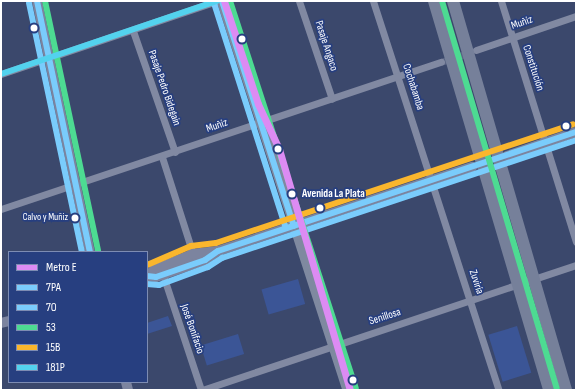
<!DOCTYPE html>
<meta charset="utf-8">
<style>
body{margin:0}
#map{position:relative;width:577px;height:391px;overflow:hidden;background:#3b486c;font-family:"Sofia Sans Condensed",sans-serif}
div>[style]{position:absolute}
.green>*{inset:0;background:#3b5596;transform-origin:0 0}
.street-tunnel>*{height:7px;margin-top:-3.5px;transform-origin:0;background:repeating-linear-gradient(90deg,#586382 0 7px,transparent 0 10.5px)}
.street>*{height:7px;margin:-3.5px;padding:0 3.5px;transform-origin:3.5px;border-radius:3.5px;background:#8189a2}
.secondary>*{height:10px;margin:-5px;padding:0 5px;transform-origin:5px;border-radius:5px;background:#7c849f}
.primary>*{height:11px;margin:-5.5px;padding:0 5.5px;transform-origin:5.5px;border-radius:5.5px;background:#7f89a0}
.highway-bridge>*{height:12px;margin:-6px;padding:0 6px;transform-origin:6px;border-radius:6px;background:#76809a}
.bus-1>*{height:6px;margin:-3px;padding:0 3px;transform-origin:3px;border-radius:3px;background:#7accfc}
.bus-2>*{height:6px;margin:-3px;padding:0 3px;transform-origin:3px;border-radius:3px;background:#7accfc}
.bus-3>*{height:6px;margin:-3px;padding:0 3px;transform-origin:3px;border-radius:3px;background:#4ddb92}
.bus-4>*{height:6px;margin:-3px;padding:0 3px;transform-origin:3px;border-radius:3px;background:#fab62d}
.bus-5>*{height:6px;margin:-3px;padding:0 3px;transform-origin:3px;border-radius:3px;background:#53d2ee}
.metro-1>*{height:7px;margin:-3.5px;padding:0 3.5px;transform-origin:3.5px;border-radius:3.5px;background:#dc8bf3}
.dots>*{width:11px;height:11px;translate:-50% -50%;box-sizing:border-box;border:2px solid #273f80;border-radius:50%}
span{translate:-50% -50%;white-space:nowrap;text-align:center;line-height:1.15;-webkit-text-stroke:3.5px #273f80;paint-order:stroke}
.bus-label{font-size:10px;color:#fff}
.right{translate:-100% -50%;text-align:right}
.street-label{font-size:11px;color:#fff}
.stop-label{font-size:11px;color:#fff;font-weight:700}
.left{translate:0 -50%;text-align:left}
.frame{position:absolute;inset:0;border:2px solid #fff;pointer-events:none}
.legend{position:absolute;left:8px;top:251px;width:140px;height:132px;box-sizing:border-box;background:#273f80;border:1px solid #7d8cb3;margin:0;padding:5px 7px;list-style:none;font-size:12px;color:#fff}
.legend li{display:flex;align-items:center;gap:8px;height:20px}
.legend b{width:20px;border:1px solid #7d8cb3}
</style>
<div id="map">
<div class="green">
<i style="left:298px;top:279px;width:26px;height:38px;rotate:74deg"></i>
<i style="clip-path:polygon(168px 316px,172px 326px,147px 334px,147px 323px)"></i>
<i style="left:517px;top:326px;width:49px;height:30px;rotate:73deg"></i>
<i style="left:238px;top:334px;width:21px;height:39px;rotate:73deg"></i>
</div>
<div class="street-tunnel">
<i style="left:441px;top:62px;width:33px;rotate:-18deg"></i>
</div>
<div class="street">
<i style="left:299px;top:1px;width:103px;rotate:71.4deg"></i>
<i style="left:373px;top:1px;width:409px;rotate:72.1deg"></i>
<i style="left:501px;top:1px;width:252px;rotate:72.7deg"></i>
<i style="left:133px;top:31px;width:128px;rotate:70.9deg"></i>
<i style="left:476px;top:50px;width:106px;rotate:-18.8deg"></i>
<i style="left:1px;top:74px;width:228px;rotate:-18.7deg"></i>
<i style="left:162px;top:157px;width:102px;rotate:72.3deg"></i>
<i style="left:1px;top:209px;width:464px;rotate:-18.5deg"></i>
<i style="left:163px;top:275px;width:121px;rotate:71.7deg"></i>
<i style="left:202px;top:390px;width:394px;rotate:-18.5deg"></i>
</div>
<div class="secondary">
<i style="left:37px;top:1px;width:257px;rotate:78.1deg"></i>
<i style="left:507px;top:156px;width:73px;rotate:-19.2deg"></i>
<i style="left:147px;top:276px;width:9px;rotate:6deg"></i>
<i style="left:156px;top:277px;width:52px;rotate:-19.1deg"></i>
<i style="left:205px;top:260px;width:16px;rotate:-35deg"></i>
<i style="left:218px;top:251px;width:268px;rotate:-18.3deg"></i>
<i style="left:147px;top:276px;width:9px;rotate:-41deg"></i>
<i style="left:154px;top:270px;width:42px;rotate:-22.3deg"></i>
<i style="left:193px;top:254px;width:25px;rotate:-7deg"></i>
<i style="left:1px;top:323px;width:8px;rotate:-14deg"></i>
<i style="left:126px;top:382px;width:8px;rotate:76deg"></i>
</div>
<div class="primary">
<i style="left:222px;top:1px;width:409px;rotate:72.1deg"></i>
</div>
<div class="highway-bridge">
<i style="left:434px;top:1px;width:406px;rotate:73.5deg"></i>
<i style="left:453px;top:1px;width:405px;rotate:73.8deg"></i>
</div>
<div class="bus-1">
<i style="left:37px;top:1px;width:257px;rotate:78.1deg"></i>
<i style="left:222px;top:1px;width:236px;rotate:72.3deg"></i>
<i style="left:147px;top:276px;width:9px;rotate:6deg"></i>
<i style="left:156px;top:277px;width:52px;rotate:-19.1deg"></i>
<i style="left:205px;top:260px;width:16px;rotate:-35deg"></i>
<i style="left:218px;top:251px;width:377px;rotate:-18.4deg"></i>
</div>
<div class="bus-2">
<i style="left:29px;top:3px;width:255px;rotate:78deg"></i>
<i style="left:214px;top:3px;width:236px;rotate:72.3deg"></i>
<i style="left:147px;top:284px;width:12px;rotate:5deg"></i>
<i style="left:159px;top:285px;width:52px;rotate:-20.2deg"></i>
<i style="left:208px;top:267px;width:17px;rotate:-33deg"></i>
<i style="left:222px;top:258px;width:373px;rotate:-18.4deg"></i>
</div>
<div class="bus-3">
<i style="left:45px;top:1px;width:255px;rotate:78deg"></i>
<i style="left:230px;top:1px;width:407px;rotate:72deg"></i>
<i style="left:442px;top:1px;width:404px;rotate:73.5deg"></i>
</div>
<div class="bus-4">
<i style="left:147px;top:265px;width:48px;rotate:-23.4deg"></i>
<i style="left:191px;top:246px;width:25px;rotate:-7deg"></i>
<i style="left:216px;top:243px;width:376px;rotate:-18.4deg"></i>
</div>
<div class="bus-5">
<i style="left:1px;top:74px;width:228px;rotate:-18.7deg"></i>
</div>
<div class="metro-1">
<i style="left:224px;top:1px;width:108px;rotate:71.7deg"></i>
<i style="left:258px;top:104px;width:50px;rotate:65deg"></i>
<i style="left:279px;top:149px;width:251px;rotate:73.6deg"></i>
</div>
<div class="dots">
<i style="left:34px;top:28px;background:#fff"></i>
<i style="left:242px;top:39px;background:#fff"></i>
<i style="left:566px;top:126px;background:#fff"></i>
<i style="left:278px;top:149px;background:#fff"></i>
<i style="left:292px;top:194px;background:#fff"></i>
<i style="left:320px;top:208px;background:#fff"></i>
<i style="left:75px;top:218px;background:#fff"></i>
<i style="left:353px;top:380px;background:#fff"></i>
</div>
<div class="bus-label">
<span class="right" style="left:68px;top:218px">Calvo y Muñiz</span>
</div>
<div class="street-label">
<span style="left:522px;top:23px;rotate:-19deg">Muñiz</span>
<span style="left:326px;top:46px;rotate:72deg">Pasaje Angaco</span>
<span style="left:533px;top:68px;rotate:72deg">Constitución</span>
<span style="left:413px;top:87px;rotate:72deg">Cochabamba</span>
<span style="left:164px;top:88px;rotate:71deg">Pasaje Pedro Bidegain</span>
<span style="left:217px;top:126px;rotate:-19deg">Muñiz</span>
<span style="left:476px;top:282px;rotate:72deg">Zuviría</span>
<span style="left:385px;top:317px;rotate:-18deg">Senillosa</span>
<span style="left:192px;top:329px;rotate:71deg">José Bonifacio</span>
</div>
<div class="stop-label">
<span class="left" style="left:302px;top:194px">Avenida La Plata</span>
</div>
<div class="frame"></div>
<ul class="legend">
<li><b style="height:5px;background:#dc8bf3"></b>Metro E</li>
<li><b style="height:5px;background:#7accfc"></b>7PA</li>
<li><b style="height:5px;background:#7accfc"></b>7O</li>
<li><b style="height:5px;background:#4ddb92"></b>53</li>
<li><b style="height:5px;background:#fab62d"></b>15B</li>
<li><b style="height:5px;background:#53d2ee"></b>181P</li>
</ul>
</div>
